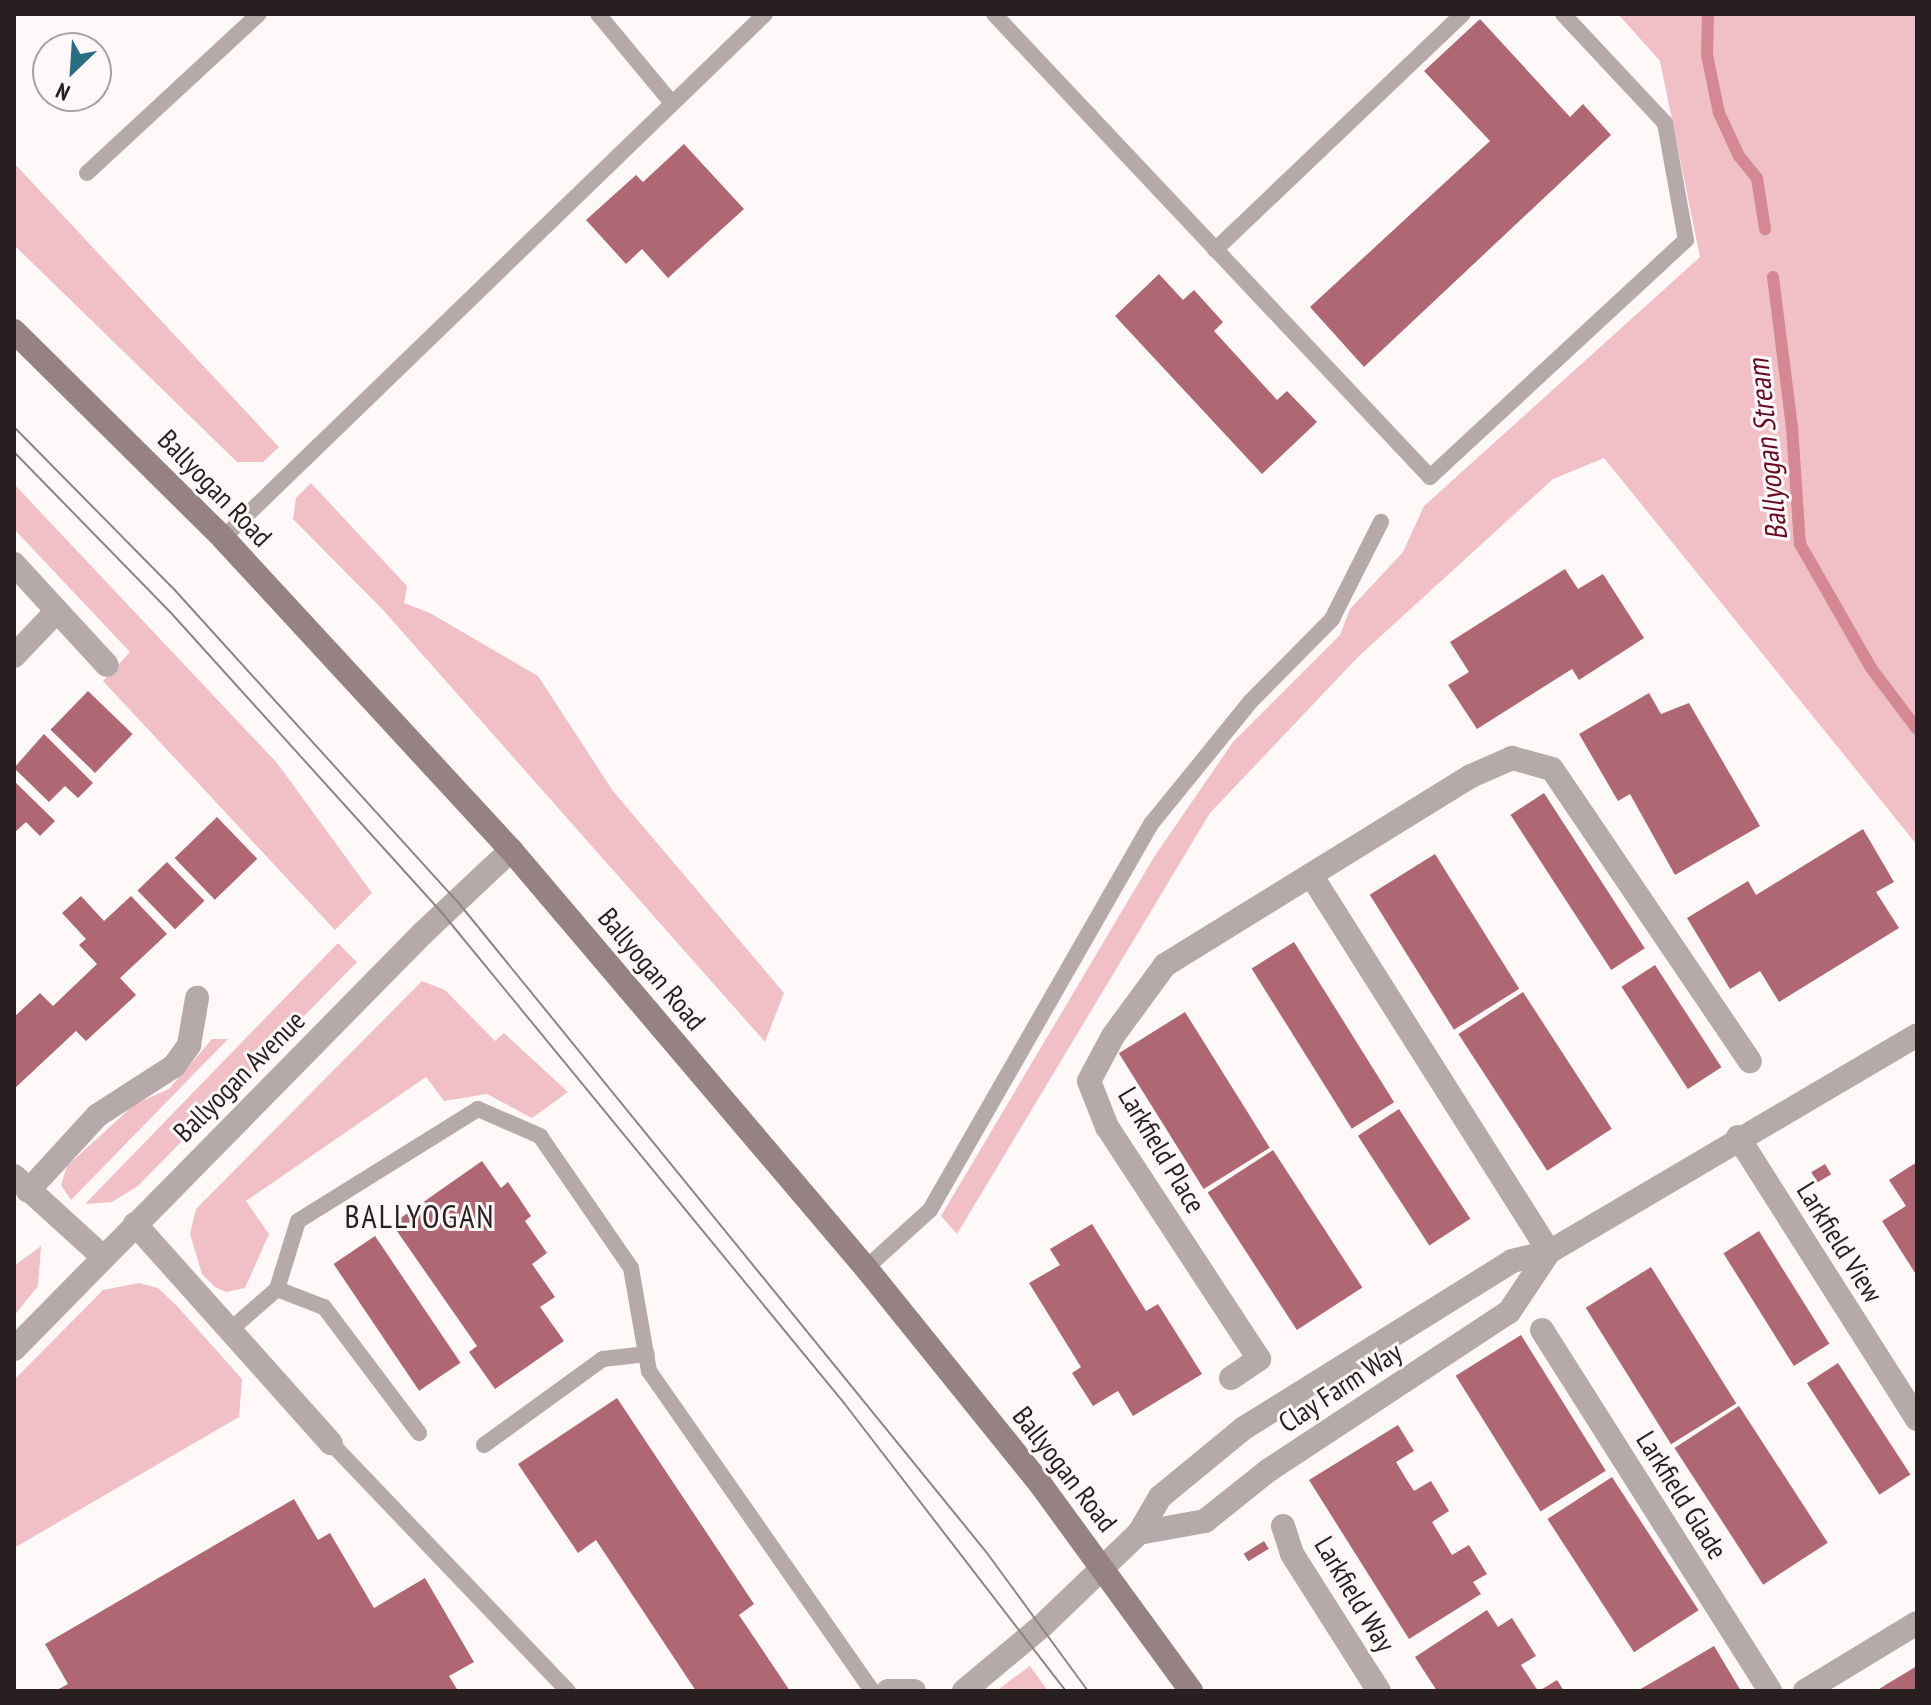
<!DOCTYPE html>
<style>
body{margin:0}
#map{position:relative;width:1931px;height:1705px;overflow:hidden;background:#fef8f8;font-family:"PT Sans Narrow",sans-serif}
div>[style]{position:absolute}
.green>*{inset:0;background:#f1c0c6}
.stream>*{height:12px;margin:-6px;padding:0 6px;transform-origin:6px;border-radius:6px;background:#d38893}
.building>*{inset:0;background:#af6873;transform-origin:0 0}
.lane>*{height:16px;margin:-8px;padding:0 8px;transform-origin:8px;border-radius:8px;background:#b6a9aa}
.street>*{height:24px;margin:-12px;padding:0 12px;transform-origin:12px;border-radius:12px;background:#b6a9aa}
.secondary>*{height:24px;margin:-12px;padding:0 12px;transform-origin:12px;border-radius:12px;background:#968284}
.tram>*{height:2px;margin:-1px;padding:0 1px;transform-origin:1px;border-radius:1px;background:#8d8585}
span{translate:-50% -50%;white-space:nowrap;text-align:center;line-height:1.15;-webkit-text-stroke:6px #fef8f8;paint-order:stroke}
.street-label{font-size:28px;color:#2a1f20}
.water-label{font-size:30px;color:#670d28;font-style:italic}
.quarter-label{font-size:32px;color:#2a1f20;letter-spacing:2px}
.frame{position:absolute;inset:0;border:16px solid #2a1f20;pointer-events:none}
.north{position:absolute;left:32px;top:32px;width:80px;height:80px;box-sizing:border-box;background:#fef8f8;border:2px solid #a9a1a2;border-radius:50%;rotate:205deg;font-size:22px;font-weight:700;line-height:32px;text-align:center;color:#2a1f20}
.north::after{content:'';display:block;margin:auto;width:28px;height:36px;background:#2b6d80;clip-path:polygon(50% 0,100% 100%,50% 72%,0 100%)}
</style>
<div id="map">
<div class="green">
<i style="clip-path:polygon(1618px 14px,1917px 14px,1917px 845px,1604px 458px,1553px 479px,1359px 656px,1210px 813px,957px 1234px,941px 1216px,1154px 857px,1233px 742px,1340px 635px,1350px 609px,1403px 552px,1424px 506px,1700px 257px,1660px 61px)"></i>
<i style="clip-path:polygon(14px 163px,279px 447px,263px 462px,237px 462px,14px 245px)"></i>
<i style="clip-path:polygon(311px 483px,407px 586px,404px 603px,430px 613px,538px 676px,613px 791px,784px 993px,765px 1042px,383px 610px,293px 519px,296px 498px)"></i>
<i style="clip-path:polygon(14px 484px,277px 763px,372px 893px,335px 930px,103px 681px,130px 652px,14px 529px)"></i>
<i style="clip-path:polygon(338px 943px,357px 962px,138px 1186px,112px 1202px,85px 1204px)"></i>
<i style="clip-path:polygon(422px 981px,445px 990px,495px 1041px,504px 1033px,568px 1092px,532px 1118px,487px 1094px,444px 1101px,426px 1077px,246px 1201px,269px 1234px,245px 1288px,226px 1292px,215px 1287px,202px 1274px,190px 1234px,196px 1209px)"></i>
<i style="clip-path:polygon(212px 1039px,228px 1039px,71px 1200px,61px 1185px,67px 1166px,135px 1104px,169px 1089px)"></i>
<i style="clip-path:polygon(41px 1246px,38px 1286px,14px 1316px,14px 1266px)"></i>
<i style="clip-path:polygon(139px 1283px,158px 1288px,177px 1306px,242px 1379px,239px 1417px,14px 1548px,14px 1380px,103px 1290px)"></i>
<i style="clip-path:polygon(1030px 1666px,1048px 1691px,996px 1691px)"></i>
</div>
<div class="stream">
<i style="left:1708px;top:14px;width:41px;rotate:91.4deg"></i>
<i style="left:1707px;top:55px;width:59px;rotate:78.3deg"></i>
<i style="left:1719px;top:113px;width:47px;rotate:65.1deg"></i>
<i style="left:1739px;top:156px;width:28px;rotate:51deg"></i>
<i style="left:1757px;top:178px;width:52px;rotate:81.1deg"></i>
<i style="left:1773px;top:277px;width:151px;rotate:82.8deg"></i>
<i style="left:1792px;top:427px;width:117px;rotate:86.1deg"></i>
<i style="left:1800px;top:544px;width:143px;rotate:60.2deg"></i>
<i style="left:1871px;top:668px;width:76px;rotate:53deg"></i>
</div>
<div class="building">
<i style="clip-path:polygon(1480px 19px,1570px 117px,1583px 104px,1611px 135px,1364px 367px,1310px 307px,1490px 141px,1424px 71px)"></i>
<i style="clip-path:polygon(684px 144px,744px 209px,668px 278px,642px 249px,626px 264px,586px 220px,636px 175px,643px 182px)"></i>
<i style="clip-path:polygon(1159px 274px,1183px 300px,1194px 290px,1223px 322px,1214px 331px,1277px 400px,1287px 391px,1317px 422px,1262px 474px,1115px 316px)"></i>
<i style="clip-path:polygon(1565px 569px,1578px 589px,1603px 574px,1644px 638px,1579px 680px,1572px 669px,1477px 729px,1448px 685px,1469px 672px,1450px 642px)"></i>
<i style="left:88px;top:691px;width:62px;height:54px;rotate:44deg"></i>
<i style="clip-path:polygon(1649px 693px,1661px 714px,1689px 703px,1760px 826px,1675px 875px,1630px 794px,1618px 801px,1579px 734px)"></i>
<i style="clip-path:polygon(44px 734px,93px 783px,78px 798px,65px 786px,49px 802px,14px 768px)"></i>
<i style="clip-path:polygon(14px 781px,55px 821px,40px 836px,26px 822px,14px 833px)"></i>
<i style="left:1544px;top:793px;width:185px;height:40px;rotate:57deg"></i>
<i style="left:217px;top:817px;width:58px;height:59px;rotate:46deg"></i>
<i style="clip-path:polygon(1863px 829px,1894px 882px,1876px 892px,1899px 928px,1779px 1002px,1760px 971px,1730px 989px,1687px 918px,1748px 881px,1756px 895px)"></i>
<i style="left:1435px;top:854px;width:159px;height:77px;rotate:58deg"></i>
<i style="left:167px;top:862px;width:54px;height:41px;rotate:46deg"></i>
<i style="clip-path:polygon(81px 896px,104px 921px,131px 896px,167px 934px,120px 978px,136px 995px,86px 1041px,76px 1031px,14px 1089px,14px 1017px,40px 993px,53px 1006px,97px 964px,79px 945px,86px 939px,62px 913px)"></i>
<i style="left:1294px;top:942px;width:189px;height:50px;rotate:58deg"></i>
<i style="left:1655px;top:965px;width:122px;height:40px;rotate:57deg"></i>
<i style="left:1523px;top:992px;width:163px;height:77px;rotate:57deg"></i>
<i style="left:1185px;top:1012px;width:160px;height:78px;rotate:58deg"></i>
<i style="left:1399px;top:1109px;width:131px;height:49px;rotate:57deg"></i>
<i style="left:1273px;top:1150px;width:164px;height:78px;rotate:57deg"></i>
<i style="clip-path:polygon(482px 1161px,501px 1188px,508px 1182px,531px 1216px,525px 1221px,547px 1253px,532px 1264px,555px 1297px,540px 1307px,564px 1341px,495px 1389px,469px 1352px,477px 1346px,392px 1224px)"></i>
<i style="clip-path:polygon(1917px 1162px,1917px 1276px,1882px 1221px,1906px 1206px,1889px 1180px)"></i>
<i style="left:1825px;top:1164px;width:12px;height:16px;rotate:59deg"></i>
<i style="clip-path:polygon(1092px 1224px,1146px 1311px,1158px 1304px,1202px 1374px,1133px 1416px,1118px 1391px,1093px 1406px,1072px 1373px,1081px 1367px,1029px 1283px,1060px 1265px,1050px 1249px)"></i>
<i style="left:1759px;top:1231px;width:133px;height:42px;rotate:58deg"></i>
<i style="left:375px;top:1236px;width:153px;height:50px;rotate:56deg"></i>
<i style="left:1651px;top:1267px;width:161px;height:77px;rotate:58deg"></i>
<i style="left:1521px;top:1335px;width:160px;height:77px;rotate:58deg"></i>
<i style="left:1838px;top:1363px;width:133px;height:37px;rotate:57deg"></i>
<i style="clip-path:polygon(617px 1398px,754px 1604px,739px 1615px,790px 1691px,696px 1691px,596px 1540px,578px 1553px,518px 1464px)"></i>
<i style="left:1739px;top:1406px;width:163px;height:77px;rotate:57deg"></i>
<i style="clip-path:polygon(1398px 1425px,1414px 1451px,1396px 1462px,1405px 1477px,1414px 1491px,1431px 1481px,1449px 1511px,1432px 1522px,1452px 1555px,1469px 1545px,1487px 1574px,1473px 1582px,1481px 1594px,1409px 1639px,1309px 1480px)"></i>
<i style="left:1612px;top:1477px;width:159px;height:77px;rotate:57deg"></i>
<i style="clip-path:polygon(294px 1499px,318px 1540px,330px 1533px,374px 1608px,425px 1578px,474px 1662px,449px 1676px,458px 1691px,55px 1691px,68px 1684px,45px 1644px)"></i>
<i style="left:1264px;top:1541px;width:9px;height:24px;rotate:58deg"></i>
<i style="clip-path:polygon(1487px 1610px,1498px 1627px,1512px 1618px,1536px 1656px,1521px 1665px,1538px 1691px,1437px 1691px,1415px 1657px)"></i>
<i style="clip-path:polygon(1714px 1646px,1741px 1691px,1637px 1691px,1658px 1679px)"></i>
<i style="clip-path:polygon(1917px 1666px,1917px 1691px,1876px 1691px,1887px 1684px)"></i>
<i style="clip-path:polygon(1557px 1680px,1564px 1691px,1539px 1691px)"></i>
</div>
<div class="lane">
<i style="left:598px;top:14px;width:116px;rotate:50.3deg"></i>
<i style="left:994px;top:14px;width:636px;rotate:46.72deg"></i>
<i style="left:1430px;top:477px;width:349px;rotate:-42.8deg"></i>
<i style="left:1686px;top:240px;width:119px;rotate:-100.2deg"></i>
<i style="left:1665px;top:123px;width:149px;rotate:-133.1deg"></i>
<i style="left:87px;top:173px;width:234px;rotate:-42.8deg"></i>
<i style="left:1215px;top:250px;width:342px;rotate:-43.6deg"></i>
<i style="left:223px;top:538px;width:754px;rotate:-44.03deg"></i>
<i style="left:866px;top:1268px;width:86px;rotate:-42.2deg"></i>
<i style="left:930px;top:1210px;width:445px;rotate:-60.2deg"></i>
<i style="left:1151px;top:824px;width:157px;rotate:-50.9deg"></i>
<i style="left:1250px;top:702px;width:117px;rotate:-45.3deg"></i>
<i style="left:1332px;top:619px;width:109px;rotate:-63.2deg"></i>
<i style="left:277px;top:1289px;width:50px;rotate:21deg"></i>
<i style="left:324px;top:1307px;width:158px;rotate:53deg"></i>
<i style="left:230px;top:1330px;width:62px;rotate:-41.1deg"></i>
<i style="left:277px;top:1289px;width:71px;rotate:-72.8deg"></i>
<i style="left:298px;top:1221px;width:212px;rotate:-31.9deg"></i>
<i style="left:478px;top:1109px;width:68px;rotate:23.5deg"></i>
<i style="left:540px;top:1136px;width:160px;rotate:55.4deg"></i>
<i style="left:631px;top:1268px;width:105px;rotate:80.1deg"></i>
<i style="left:649px;top:1371px;width:390px;rotate:55.1deg"></i>
<i style="left:331px;top:1443px;width:343px;rotate:46.3deg"></i>
<i style="left:484px;top:1445px;width:147px;rotate:-35.9deg"></i>
<i style="left:603px;top:1359px;width:44px;rotate:-6.5deg"></i>
</div>
<div class="street">
<i style="left:14px;top:564px;width:137px;rotate:47.4deg"></i>
<i style="left:14px;top:656px;width:59px;rotate:-46.4deg"></i>
<i style="left:1311px;top:875px;width:446px;rotate:57.7deg"></i>
<i style="left:1738px;top:1137px;width:334px;rotate:57.6deg"></i>
<i style="left:14px;top:1176px;width:119px;rotate:42.3deg"></i>
<i style="left:28px;top:1191px;width:103px;rotate:-47.4deg"></i>
<i style="left:98px;top:1115px;width:90px;rotate:-32.8deg"></i>
<i style="left:174px;top:1066px;width:26px;rotate:-54deg"></i>
<i style="left:189px;top:1045px;width:48px;rotate:-80.3deg"></i>
<i style="left:135px;top:1224px;width:294px;rotate:48.2deg"></i>
<i style="left:1542px;top:1330px;width:427px;rotate:57.7deg"></i>
<i style="left:14px;top:1349px;width:583px;rotate:-45.49deg"></i>
<i style="left:423px;top:933px;width:121px;rotate:-43.3deg"></i>
<i style="left:1231px;top:1378px;width:34px;rotate:-34deg"></i>
<i style="left:1259px;top:1359px;width:277px;rotate:-123.2deg"></i>
<i style="left:1107px;top:1127px;width:49px;rotate:-111.4deg"></i>
<i style="left:1089px;top:1081px;width:51px;rotate:-61.9deg"></i>
<i style="left:1113px;top:1036px;width:88px;rotate:-53.8deg"></i>
<i style="left:1165px;top:965px;width:360px;rotate:-31.7deg"></i>
<i style="left:1471px;top:776px;width:45px;rotate:-23.7deg"></i>
<i style="left:1512px;top:758px;width:41px;rotate:15.4deg"></i>
<i style="left:1552px;top:769px;width:353px;rotate:55.9deg"></i>
<i style="left:1283px;top:1526px;width:29px;rotate:72deg"></i>
<i style="left:1292px;top:1554px;width:162px;rotate:57.6deg"></i>
<i style="left:1139px;top:1533px;width:67px;rotate:-10.3deg"></i>
<i style="left:1205px;top:1521px;width:82px;rotate:-38.6deg"></i>
<i style="left:1269px;top:1470px;width:287px;rotate:-33.4deg"></i>
<i style="left:1509px;top:1312px;width:72px;rotate:-56.3deg"></i>
<i style="left:888px;top:1691px;width:26px"></i>
<i style="left:964px;top:1691px;width:103px;rotate:-39.9deg"></i>
<i style="left:1043px;top:1625px;width:133px;rotate:-43.8deg"></i>
<i style="left:1139px;top:1533px;width:42px;rotate:-59.7deg"></i>
<i style="left:1160px;top:1497px;width:109px;rotate:-39.4deg"></i>
<i style="left:1244px;top:1428px;width:316px;rotate:-31.9deg"></i>
<i style="left:1512px;top:1261px;width:38px;rotate:-14deg"></i>
<i style="left:1549px;top:1252px;width:427px;rotate:-30.5deg"></i>
<i style="left:1805px;top:1691px;width:131px;rotate:-31.3deg"></i>
</div>
<div class="secondary">
<i style="left:14px;top:331px;width:294px;rotate:44.7deg"></i>
<i style="left:223px;top:538px;width:425px;rotate:47.3deg"></i>
<i style="left:511px;top:850px;width:548px;rotate:49.66deg"></i>
<i style="left:866px;top:1268px;width:279px;rotate:51.1deg"></i>
<i style="left:1041px;top:1485px;width:255px;rotate:53.9deg"></i>
</div>
<div class="tram">
<i style="left:14px;top:427px;width:225px;rotate:45.4deg"></i>
<i style="left:172px;top:587px;width:424px;rotate:47.8deg"></i>
<i style="left:457px;top:901px;width:840px;rotate:50.89deg"></i>
<i style="left:987px;top:1553px;width:171px;rotate:53.8deg"></i>
<i style="left:14px;top:452px;width:226px;rotate:45.7deg"></i>
<i style="left:172px;top:614px;width:404px;rotate:47.9deg"></i>
<i style="left:443px;top:914px;width:632px;rotate:50.65deg"></i>
<i style="left:844px;top:1403px;width:364px;rotate:52.4deg"></i>
</div>
<div class="street-label">
<span style="left:215px;top:488px;rotate:46deg">Ballyogan Road</span>
<span style="left:652px;top:969px;rotate:50deg">Ballyogan Road</span>
<span style="left:239px;top:1076px;rotate:-45deg">Ballyogan Avenue</span>
<span style="left:1162px;top:1150px;rotate:59deg">Larkfield Place</span>
<span style="left:1840px;top:1242px;rotate:58deg">Larkfield View</span>
<span style="left:1340px;top:1387px;rotate:-33deg">Clay Farm Way</span>
<span style="left:1065px;top:1469px;rotate:52deg">Ballyogan Road</span>
<span style="left:1682px;top:1495px;rotate:58deg">Larkfield Glade</span>
<span style="left:1355px;top:1594px;rotate:59deg">Larkfield Way</span>
</div>
<div class="water-label">
<span style="left:1767px;top:450px;rotate:-96deg">Ballyogan Stream</span>
</div>
<div class="quarter-label">
<span style="left:420px;top:1216px">BALLYOGAN</span>
</div>
<div class="frame"></div>
<div class="north">N</div>
</div>
